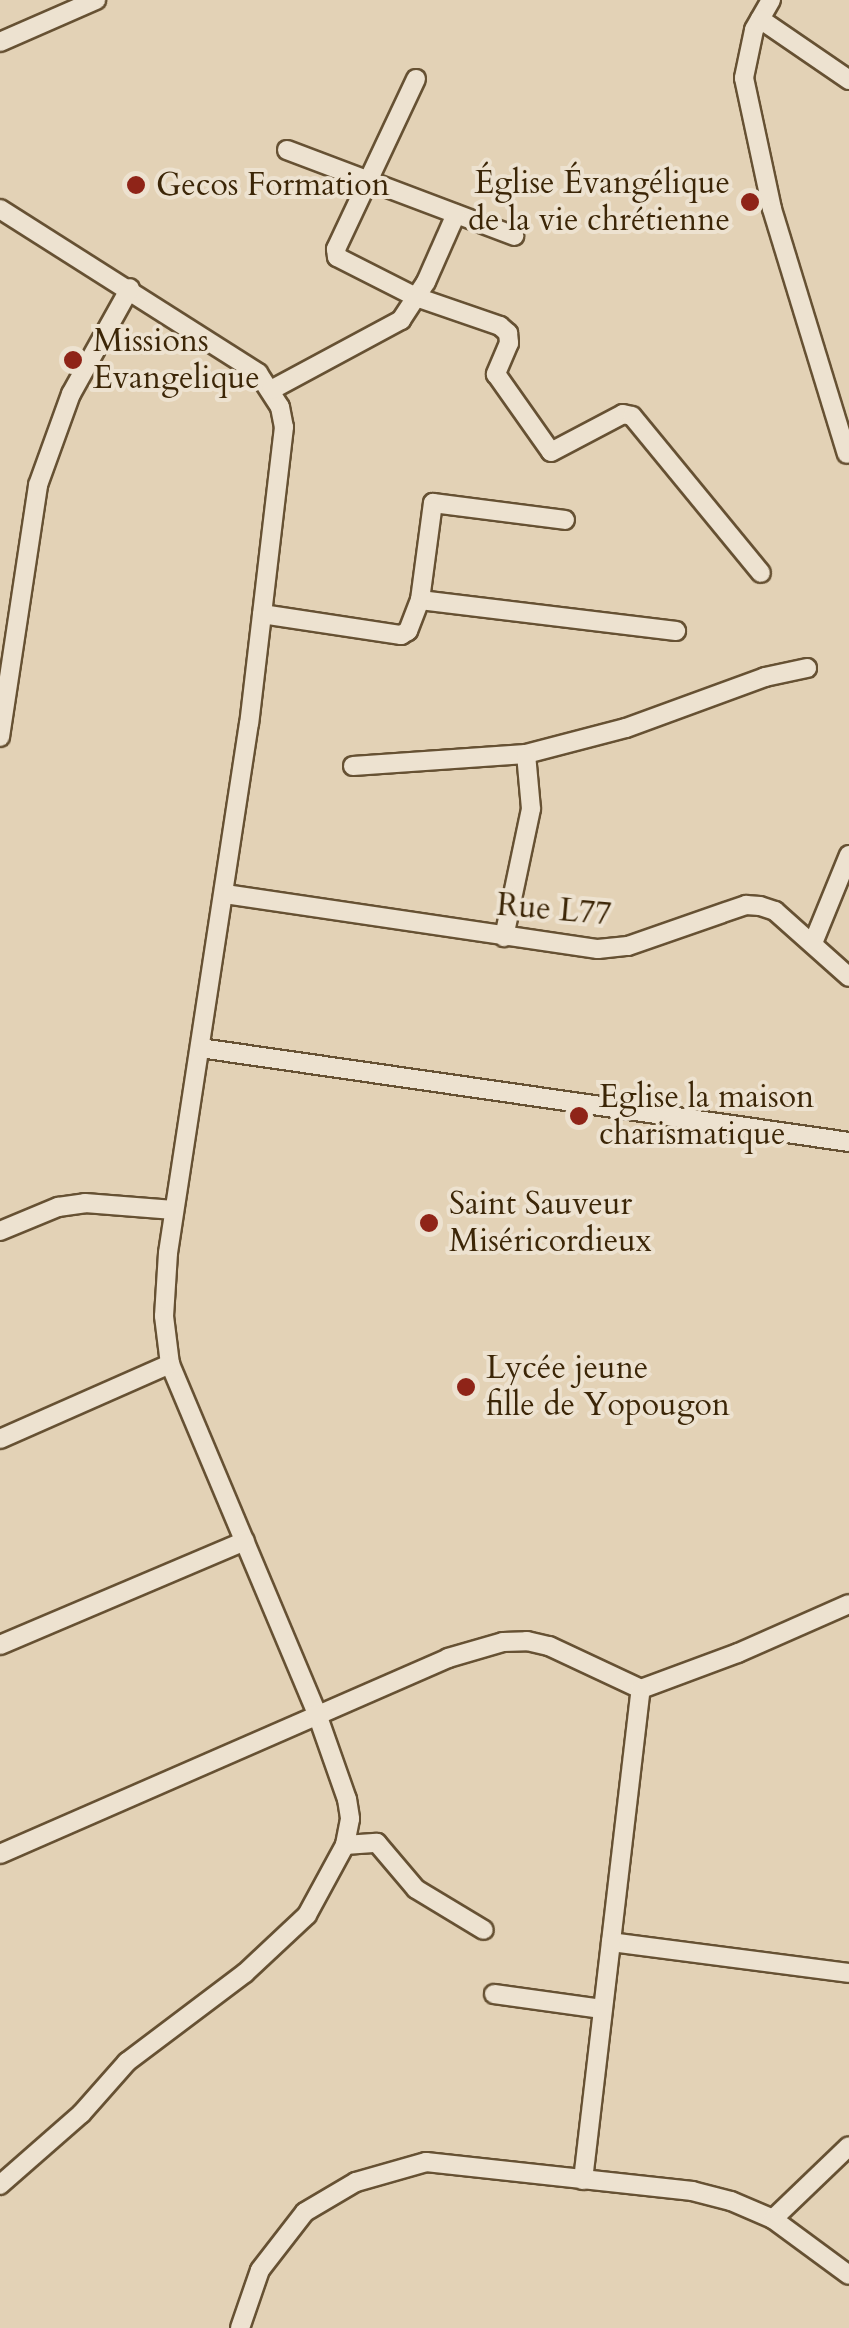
<!DOCTYPE html>
<meta charset="utf-8">
<style>
body{margin:0}
#map{position:relative;width:849px;height:2328px;overflow:hidden;background:#e3d2b6;font-family:Cardo,serif}
div>[style]{position:absolute}
.roads{filter:drop-shadow(2px 0 #665133) drop-shadow(-2px 0 #665133) drop-shadow(0 2px #665133) drop-shadow(0 -2px #665133)}
.minor>*{height:18px;margin:-9px;padding:0 9px;transform-origin:9px;border-radius:9px;background:#ede2d0}
.dots>*{width:28px;height:28px;translate:-50% -50%;box-sizing:border-box;border:5px solid #ede2d0;border-radius:50%}
span{translate:-50% -50%;white-space:nowrap;text-align:center;line-height:1.15;-webkit-text-stroke:8px #ede2d0;paint-order:stroke}
.poi-label{font-size:32px;color:#3c2607}
.right{translate:-100% -50%;text-align:right}
.left{translate:0 -50%;text-align:left}
.street-label{font-size:32px;color:#3c2607}
</style>
<div id="map">
<div class="roads">
<div class="minor">
<i style="left:771px;top:0;width:34px;rotate:120deg"></i>
<i style="left:754px;top:30px;width:49px;rotate:101.8deg"></i>
<i style="left:744px;top:78px;width:134px;rotate:77.9deg"></i>
<i style="left:772px;top:209px;width:256px;rotate:73deg"></i>
<i style="left:760px;top:19px;width:108px;rotate:34.4deg"></i>
<i style="left:0;top:42px;width:105px;rotate:-23.6deg"></i>
<i style="left:416px;top:79px;width:188px;rotate:115.2deg"></i>
<i style="left:336px;top:249px;width:8px;rotate:83deg"></i>
<i style="left:337px;top:257px;width:89px;rotate:26.9deg"></i>
<i style="left:416px;top:297px;width:89px;rotate:19deg"></i>
<i style="left:500px;top:326px;width:11px;rotate:41deg"></i>
<i style="left:508px;top:333px;width:10px;rotate:84deg"></i>
<i style="left:509px;top:343px;width:34px;rotate:113deg"></i>
<i style="left:496px;top:374px;width:95px;rotate:54.8deg"></i>
<i style="left:551px;top:452px;width:81px;rotate:-27.8deg"></i>
<i style="left:623px;top:414px;width:9px;rotate:13deg"></i>
<i style="left:632px;top:416px;width:203px;rotate:50.6deg"></i>
<i style="left:287px;top:150px;width:243px;rotate:20.7deg"></i>
<i style="left:0;top:209px;width:306px;rotate:32.4deg"></i>
<i style="left:258px;top:373px;width:40px;rotate:57.1deg"></i>
<i style="left:280px;top:407px;width:20px;rotate:79deg"></i>
<i style="left:284px;top:427px;width:298px;rotate:96.7deg"></i>
<i style="left:249px;top:723px;width:536px;rotate:98.69deg"></i>
<i style="left:168px;top:1253px;width:63px;rotate:93.6deg"></i>
<i style="left:164px;top:1316px;width:48px;rotate:82.9deg"></i>
<i style="left:170px;top:1364px;width:380px;rotate:67.2deg"></i>
<i style="left:317px;top:1714px;width:90px;rotate:70.6deg"></i>
<i style="left:347px;top:1799px;width:20px;rotate:81deg"></i>
<i style="left:350px;top:1819px;width:26px;rotate:101deg"></i>
<i style="left:345px;top:1845px;width:80px;rotate:118.5deg"></i>
<i style="left:307px;top:1915px;width:85px;rotate:136.9deg"></i>
<i style="left:245px;top:1973px;width:148px;rotate:143deg"></i>
<i style="left:127px;top:2062px;width:69px;rotate:131.5deg"></i>
<i style="left:81px;top:2114px;width:108px;rotate:138.8deg"></i>
<i style="left:271px;top:390px;width:148px;rotate:-28.3deg"></i>
<i style="left:401px;top:320px;width:45px;rotate:-56.7deg"></i>
<i style="left:426px;top:282px;width:74px;rotate:-66.2deg"></i>
<i style="left:420px;top:600px;width:98px;rotate:-82.4deg"></i>
<i style="left:433px;top:503px;width:133px;rotate:7.3deg"></i>
<i style="left:262px;top:614px;width:141px;rotate:8.6deg"></i>
<i style="left:401px;top:635px;width:8px;rotate:-30deg"></i>
<i style="left:408px;top:631px;width:33px;rotate:-69deg"></i>
<i style="left:420px;top:600px;width:258px;rotate:6.9deg"></i>
<i style="left:0;top:737px;width:255px;rotate:-81.4deg"></i>
<i style="left:38px;top:485px;width:97px;rotate:-70.1deg"></i>
<i style="left:71px;top:394px;width:121px;rotate:-60.9deg"></i>
<i style="left:526px;top:754px;width:103px;rotate:-14.6deg"></i>
<i style="left:626px;top:728px;width:148px;rotate:-20.1deg"></i>
<i style="left:765px;top:677px;width:43px;rotate:-12.1deg"></i>
<i style="left:353px;top:766px;width:173px;rotate:-4deg"></i>
<i style="left:526px;top:754px;width:55px;rotate:84.8deg"></i>
<i style="left:531px;top:809px;width:131px;rotate:101.9deg"></i>
<i style="left:225px;top:894px;width:377px;rotate:8.4deg"></i>
<i style="left:598px;top:949px;width:30px;rotate:-6deg"></i>
<i style="left:628px;top:946px;width:125px;rotate:-19.2deg"></i>
<i style="left:746px;top:905px;width:14px;rotate:4deg"></i>
<i style="left:760px;top:906px;width:16px;rotate:18deg"></i>
<i style="left:775px;top:911px;width:99px;rotate:41.7deg"></i>
<i style="left:813px;top:943px;width:95px;rotate:-67.8deg"></i>
<i style="left:200px;top:1048px;width:656px;rotate:8.24deg"></i>
<i style="left:0;top:1231px;width:63px;rotate:-22.5deg"></i>
<i style="left:58px;top:1207px;width:27px;rotate:-8deg"></i>
<i style="left:85px;top:1203px;width:89px;rotate:4.5deg"></i>
<i style="left:0;top:1439px;width:186px;rotate:-23.8deg"></i>
<i style="left:0;top:1645px;width:266px;rotate:-23deg"></i>
<i style="left:345px;top:1845px;width:32px;rotate:-4deg"></i>
<i style="left:377px;top:1843px;width:60px;rotate:49.7deg"></i>
<i style="left:416px;top:1889px;width:79px;rotate:31.1deg"></i>
<i style="left:0;top:1854px;width:489px;rotate:-23.6deg"></i>
<i style="left:448px;top:1658px;width:57px;rotate:-16.2deg"></i>
<i style="left:503px;top:1642px;width:24px;rotate:-2deg"></i>
<i style="left:527px;top:1641px;width:23px;rotate:13deg"></i>
<i style="left:549px;top:1646px;width:102px;rotate:25.1deg"></i>
<i style="left:641px;top:1689px;width:103px;rotate:-20.4deg"></i>
<i style="left:738px;top:1653px;width:121px;rotate:-23.8deg"></i>
<i style="left:611px;top:1942px;width:240px;rotate:7.4deg"></i>
<i style="left:494px;top:1994px;width:109px;rotate:7.9deg"></i>
<i style="left:583px;top:2180px;width:494px;rotate:-83.3deg"></i>
<i style="left:773px;top:2219px;width:105px;rotate:-43.8deg"></i>
<i style="left:240px;top:2328px;width:61px;rotate:-71deg"></i>
<i style="left:260px;top:2270px;width:73px;rotate:-52.2deg"></i>
<i style="left:305px;top:2212px;width:59px;rotate:-30.5deg"></i>
<i style="left:356px;top:2182px;width:73px;rotate:-15.9deg"></i>
<i style="left:426px;top:2162px;width:268px;rotate:6.2deg"></i>
<i style="left:692px;top:2191px;width:40px;rotate:14.4deg"></i>
<i style="left:731px;top:2201px;width:46px;rotate:23.2deg"></i>
<i style="left:773px;top:2219px;width:94px;rotate:36.4deg"></i>
</div>
</div>
<div class="dots">
<i style="left:136px;top:185px;background:#8f2418"></i>
<i style="left:750px;top:202px;background:#8f2418"></i>
<i style="left:73px;top:360px;background:#8f2418"></i>
<i style="left:579px;top:1116px;background:#8f2418"></i>
<i style="left:429px;top:1223px;background:#8f2418"></i>
<i style="left:466px;top:1387px;background:#8f2418"></i>
</div>
<div class="poi-label">
<span class="right" style="left:730px;top:202px">Église Évangélique<br>de la vie chrétienne</span>
<span class="left" style="left:156px;top:185px">Gecos Formation</span>
<span class="left" style="left:93px;top:360px">Missions<br>Evangelique</span>
<span class="left" style="left:599px;top:1116px">Eglise la maison<br>charismatique</span>
<span class="left" style="left:449px;top:1223px">Saint Sauveur<br>Miséricordieux</span>
<span class="left" style="left:486px;top:1387px">Lycée jeune<br>fille de Yopougon</span>
</div>
<div class="street-label">
<span style="left:554px;top:910px;rotate:5deg">Rue L77</span>
</div>
</div>
